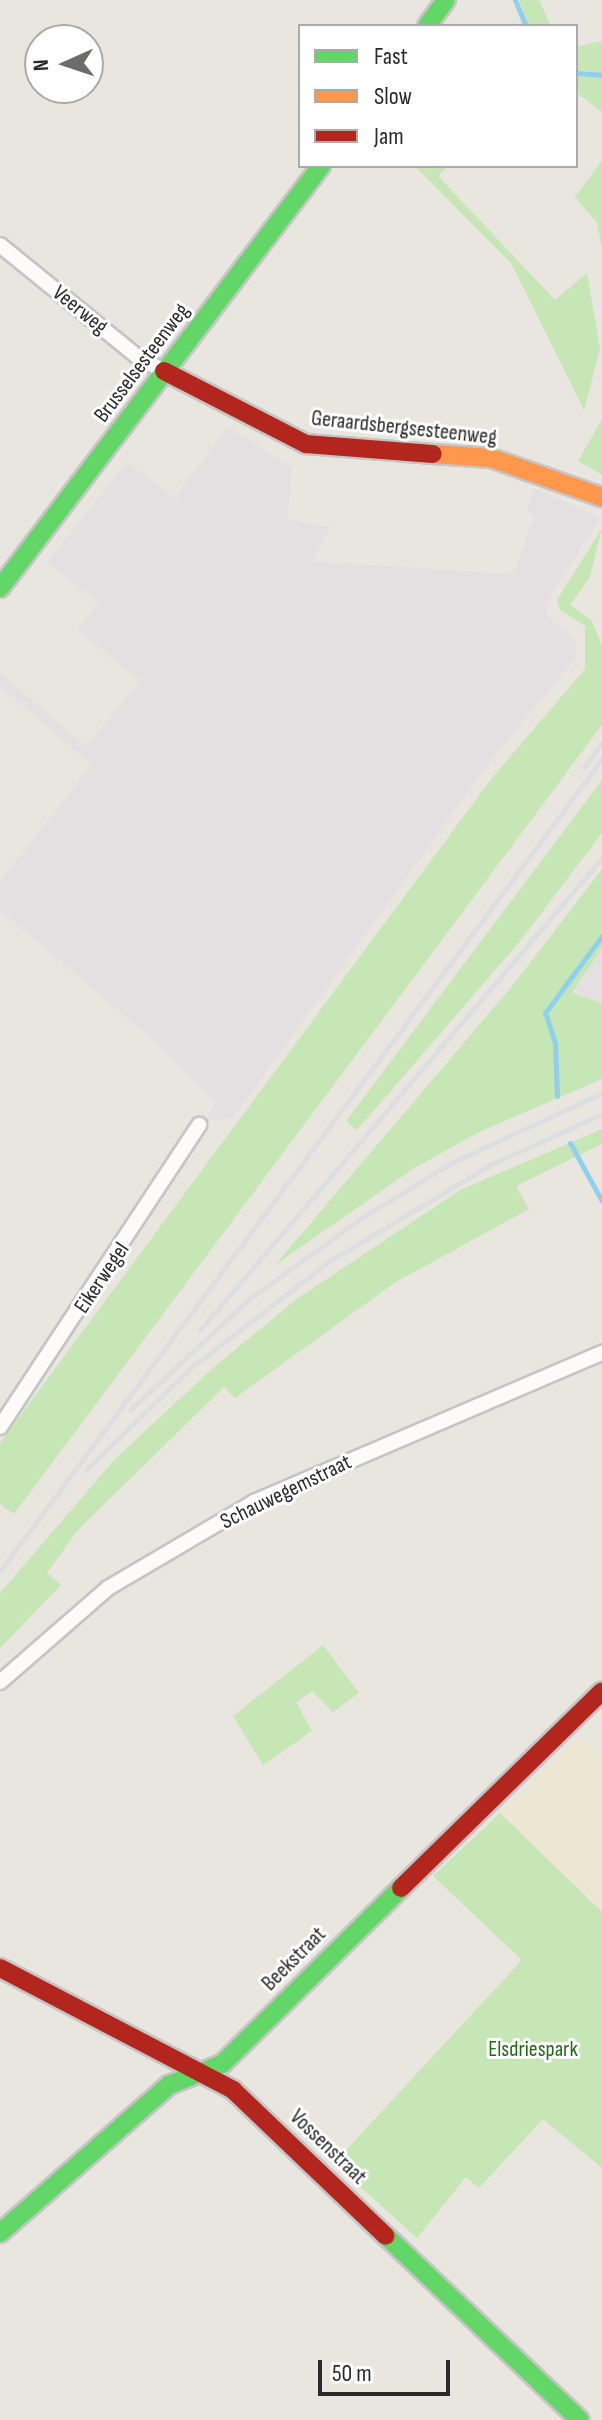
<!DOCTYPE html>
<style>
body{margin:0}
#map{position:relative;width:602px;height:2420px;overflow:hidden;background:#e9e6df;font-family:"Sofia Sans Condensed",sans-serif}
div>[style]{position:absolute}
.industrial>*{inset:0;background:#e4e0e2}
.education>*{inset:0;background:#ede6d3}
.green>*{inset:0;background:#c7e6b6}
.stream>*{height:5px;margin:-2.5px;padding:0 2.5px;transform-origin:2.5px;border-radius:2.5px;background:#8fd0ee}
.roads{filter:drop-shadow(2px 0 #c6c5c5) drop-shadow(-2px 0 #c6c5c5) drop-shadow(0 2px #c6c5c5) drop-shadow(0 -2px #c6c5c5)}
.street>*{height:14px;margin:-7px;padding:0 7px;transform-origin:7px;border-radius:7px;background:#fcfbfa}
.fast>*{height:18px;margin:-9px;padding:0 9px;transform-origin:9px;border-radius:9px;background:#63d668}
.slow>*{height:18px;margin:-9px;padding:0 9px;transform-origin:9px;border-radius:9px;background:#ff974d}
.jam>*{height:18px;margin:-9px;padding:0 9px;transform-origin:9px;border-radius:9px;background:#b3261e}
.rail>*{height:5px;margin:-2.5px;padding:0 2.5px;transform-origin:2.5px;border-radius:2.5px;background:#dddedf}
span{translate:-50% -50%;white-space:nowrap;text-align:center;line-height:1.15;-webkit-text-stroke:6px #fff;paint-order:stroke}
.street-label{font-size:22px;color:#2a2a2a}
.park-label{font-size:22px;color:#226b16}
.legend{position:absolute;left:298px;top:24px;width:280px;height:144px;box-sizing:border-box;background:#fff;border:2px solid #aaa;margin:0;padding:10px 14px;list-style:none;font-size:24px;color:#2a2a2a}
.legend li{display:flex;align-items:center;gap:16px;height:40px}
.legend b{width:40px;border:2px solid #aaa}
.north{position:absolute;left:24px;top:24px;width:80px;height:80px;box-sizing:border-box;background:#fff;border:2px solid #aaa;border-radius:50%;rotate:267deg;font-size:22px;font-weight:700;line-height:32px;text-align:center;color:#2a2a2a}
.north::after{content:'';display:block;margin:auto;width:28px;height:36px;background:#6d6c69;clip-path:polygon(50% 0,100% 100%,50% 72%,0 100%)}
.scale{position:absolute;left:318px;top:2360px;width:132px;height:36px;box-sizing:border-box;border:4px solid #2a2a2a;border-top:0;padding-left:10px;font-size:24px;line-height:28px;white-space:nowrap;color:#2a2a2a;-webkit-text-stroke:6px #fff;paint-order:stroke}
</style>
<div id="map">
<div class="industrial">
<i style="clip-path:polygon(229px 427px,292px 468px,288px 519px,330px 527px,312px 561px,514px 574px,534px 516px,527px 512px,533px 488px,601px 518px,544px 605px,548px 617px,576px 641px,576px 658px,487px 765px,233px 1118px,206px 1121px,215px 1103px,145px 1033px,0 910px,0 881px,92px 765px,0 686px,0 673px,86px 746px,140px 681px,78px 630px,98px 602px,47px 562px,127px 462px,180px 502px,178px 492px)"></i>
<i style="clip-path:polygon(602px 948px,602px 1003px,572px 994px)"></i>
</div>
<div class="education">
<i style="clip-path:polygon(580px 1737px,602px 1758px,602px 2053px,479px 2188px,456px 2168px,334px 2163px,522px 1960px,433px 1876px)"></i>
</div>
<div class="green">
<i style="clip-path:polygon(519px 0,539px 0,551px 26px,519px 26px,525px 17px)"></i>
<i style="clip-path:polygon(602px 41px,602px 112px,576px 92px,576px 47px)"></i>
<i style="clip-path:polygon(602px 160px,602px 249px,597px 223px,575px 197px)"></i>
<i style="clip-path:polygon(415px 166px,448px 166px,438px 176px,555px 300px,587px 273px,600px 348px,584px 410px,511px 263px)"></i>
<i style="clip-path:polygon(602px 419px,602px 475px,578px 461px)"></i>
<i style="clip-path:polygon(602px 528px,590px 577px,570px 605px,592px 621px,602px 646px,602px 725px,14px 1514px,0 1504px,0 1443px,492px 778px,585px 669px,585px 626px,560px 610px,557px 600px)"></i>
<i style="clip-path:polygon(602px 780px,602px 833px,521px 940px,357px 1130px,346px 1121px)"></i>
<i style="clip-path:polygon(602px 869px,602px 948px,572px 993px,602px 1003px,602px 1079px,479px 1132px,413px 1169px,275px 1265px,513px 985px)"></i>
<i style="clip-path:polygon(602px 1129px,602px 1144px,516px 1186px,529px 1209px,396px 1282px,235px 1398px,224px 1387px,77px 1531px,47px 1573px,61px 1585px,0 1648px,0 1593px,116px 1458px,213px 1368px,298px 1298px,460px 1190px)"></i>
<i style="clip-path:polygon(323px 1645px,359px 1693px,333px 1712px,312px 1691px,296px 1702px,312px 1731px,263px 1765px,233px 1716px)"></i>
<i style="clip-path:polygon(500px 1813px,602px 1912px,602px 2168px,543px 2119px,479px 2188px,466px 2177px,417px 2238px,334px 2163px,522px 1960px,433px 1876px)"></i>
</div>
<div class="stream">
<i style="left:515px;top:0;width:28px;rotate:67deg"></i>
<i style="left:576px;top:73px;width:26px;rotate:4deg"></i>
<i style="left:557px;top:1096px;width:53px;rotate:-92.2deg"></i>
<i style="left:555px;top:1043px;width:32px;rotate:-108deg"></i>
<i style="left:545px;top:1013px;width:96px;rotate:-53.5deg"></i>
<i style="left:570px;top:1143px;width:66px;rotate:61.1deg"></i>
</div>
<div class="roads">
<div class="street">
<i style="left:0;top:245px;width:179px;rotate:39.1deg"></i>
<i style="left:139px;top:358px;width:28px;rotate:27deg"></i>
<i style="left:0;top:1427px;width:362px;rotate:-56.6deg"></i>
<i style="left:0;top:1682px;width:143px;rotate:-41deg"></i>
<i style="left:108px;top:1588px;width:169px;rotate:-30.5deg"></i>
<i style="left:254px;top:1502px;width:379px;rotate:-23.2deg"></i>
</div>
<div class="fast">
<i style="left:427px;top:26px;width:32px;rotate:-54deg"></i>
<i style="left:0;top:588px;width:530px;rotate:-52.74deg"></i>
<i style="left:0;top:2233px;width:225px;rotate:-41.2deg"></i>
<i style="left:169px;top:2085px;width:57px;rotate:-21.6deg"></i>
<i style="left:222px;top:2064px;width:251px;rotate:-44.5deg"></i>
<i style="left:386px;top:2236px;width:267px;rotate:43.5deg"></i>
</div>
<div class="slow">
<i style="left:433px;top:454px;width:58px;rotate:3.9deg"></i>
<i style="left:491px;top:458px;width:118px;rotate:19.4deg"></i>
</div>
<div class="jam">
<i style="left:164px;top:371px;width:160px;rotate:27.2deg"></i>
<i style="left:306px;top:444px;width:127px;rotate:4.5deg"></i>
<i style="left:401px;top:1888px;width:281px;rotate:-44.4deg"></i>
<i style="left:0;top:1968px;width:263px;rotate:27.6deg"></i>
<i style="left:233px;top:2090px;width:211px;rotate:43.7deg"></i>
</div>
</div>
<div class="rail">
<i style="left:584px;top:767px;width:30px;rotate:-53deg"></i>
<i style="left:200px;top:1330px;width:620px;rotate:-49.58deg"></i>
<i style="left:130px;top:1410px;width:163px;rotate:-43deg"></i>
<i style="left:249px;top:1299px;width:140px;rotate:-35.7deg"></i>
<i style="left:363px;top:1217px;width:101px;rotate:-31.6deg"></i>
<i style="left:449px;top:1164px;width:169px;rotate:-24.9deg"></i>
<i style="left:86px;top:1470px;width:143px;rotate:-44.4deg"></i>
<i style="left:188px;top:1370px;width:177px;rotate:-37.6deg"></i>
<i style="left:328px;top:1262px;width:191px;rotate:-30.9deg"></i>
<i style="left:492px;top:1164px;width:121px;rotate:-24.4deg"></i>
<i style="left:0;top:1571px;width:1011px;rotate:-53.45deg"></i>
</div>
<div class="street-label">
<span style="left:80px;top:310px;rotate:39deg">Veerweg</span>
<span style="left:142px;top:363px;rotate:-53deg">Brusselsesteenweg</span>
<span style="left:404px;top:428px;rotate:6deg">Geraardsbergsesteenweg</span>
<span style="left:102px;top:1278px;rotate:-56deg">Eikerwegel</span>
<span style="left:286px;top:1492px;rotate:-26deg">Schauwegemstraat</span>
<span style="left:294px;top:1959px;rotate:-45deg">Beekstraat</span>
<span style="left:328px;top:2147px;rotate:44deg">Vossenstraat</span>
</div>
<div class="park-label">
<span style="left:533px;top:2050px">Elsdriespark</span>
</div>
<ul class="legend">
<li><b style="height:10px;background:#63d668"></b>Fast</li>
<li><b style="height:10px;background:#ff974d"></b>Slow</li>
<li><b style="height:10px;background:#b3261e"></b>Jam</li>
</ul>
<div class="north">N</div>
<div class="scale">50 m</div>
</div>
